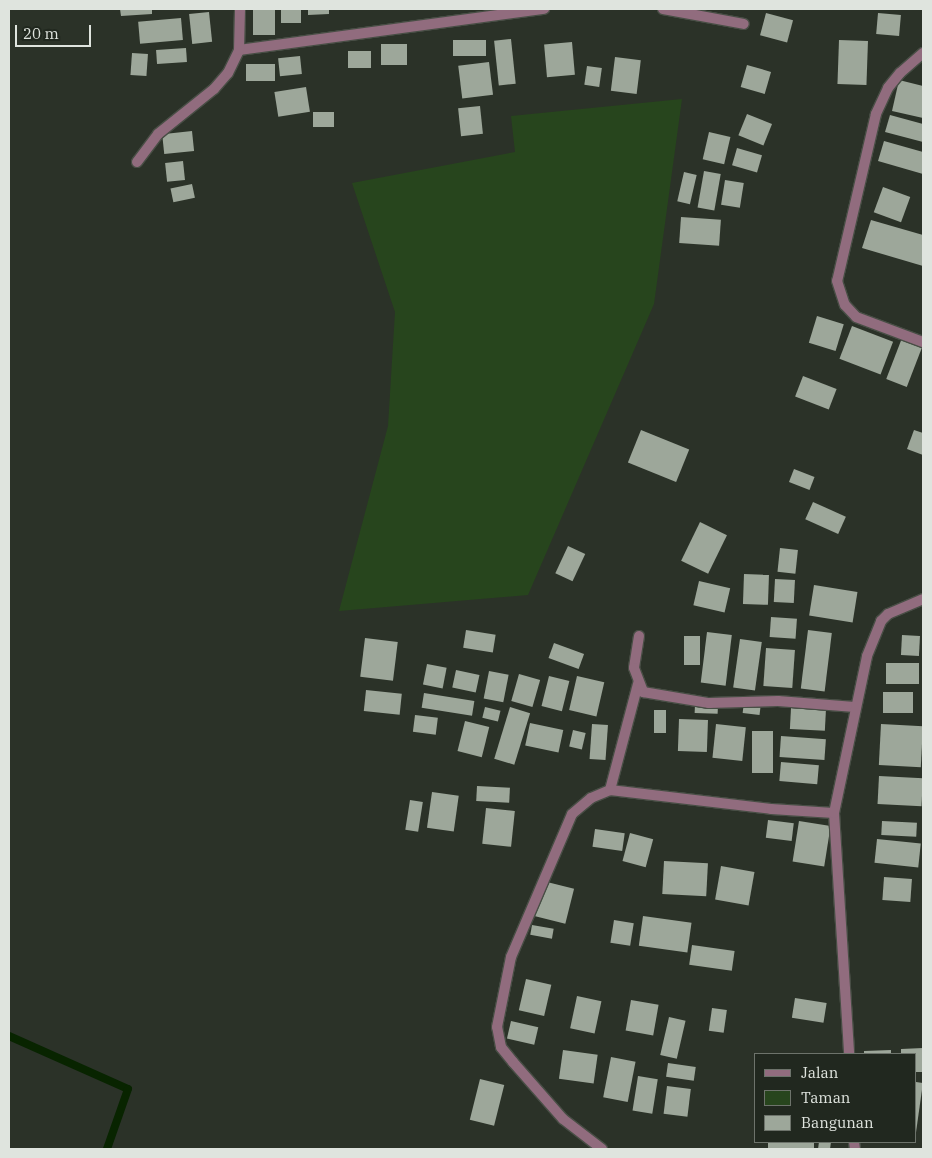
<!DOCTYPE html>
<style>
body{margin:0}
#map{position:relative;width:932px;height:1158px;overflow:hidden;background:#2b3228;font-family:"IBM Plex Serif",serif}
div>[style]{position:absolute}
.green>*{inset:0;background:#27451d}
.stream>*{height:8px;margin:-4px;padding:0 4px;transform-origin:4px;border-radius:4px;background:#082400}
.building>*{inset:0;background:#9da79a;transform-origin:0 0}
.roads{filter:drop-shadow(1px 0 #484e45) drop-shadow(-1px 0 #484e45) drop-shadow(0 1px #484e45) drop-shadow(0 -1px #484e45)}
.minor>*{height:10px;margin:-5px;padding:0 5px;transform-origin:5px;border-radius:5px;background:#916c7e}
span{translate:-50% -50%;white-space:nowrap;text-align:center;line-height:1.15;-webkit-text-stroke:5px #21281f;paint-order:stroke}
.frame{position:absolute;inset:0;border:10px solid #dfe4de;pointer-events:none}
.legend{position:absolute;left:754px;top:1053px;width:162px;height:90px;box-sizing:border-box;background:#21281f;border:1px solid #6d736b;margin:0;padding:6px 9px;list-style:none;font-size:15px;color:#dfe4de}
.legend li{display:flex;align-items:center;gap:10px;height:25px}
.legend b{width:25px;border:1px solid #6d736b}
.scale{position:absolute;left:15px;top:25px;width:76px;height:22px;box-sizing:border-box;border:2px solid #dfe4de;border-top:0;padding-left:6px;font-size:15px;line-height:18px;white-space:nowrap;color:#dfe4de;-webkit-text-stroke:4px #21281f;paint-order:stroke}
</style>
<div id="map">
<div class="green">
<i style="clip-path:polygon(682px 99px,654px 304px,528px 595px,339px 611px,388px 426px,395px 312px,352px 183px,515px 152px,511px 116px)"></i>
</div>
<div class="stream">
<i style="left:9px;top:1036px;width:130px;rotate:24deg"></i>
<i style="left:128px;top:1089px;width:64px;rotate:109.3deg"></i>
</div>
<div class="building">
<i style="clip-path:polygon(120px 9px,152px 9px,152px 14px,121px 16px)"></i>
<i style="left:253px;top:9px;width:22px;height:26px"></i>
<i style="left:281px;top:9px;width:20px;height:14px"></i>
<i style="clip-path:polygon(308px 9px,329px 9px,329px 14px,308px 15px)"></i>
<i style="left:209px;top:12px;width:30px;height:20px;rotate:84deg"></i>
<i style="left:766px;top:13px;width:28px;height:23px;rotate:15deg"></i>
<i style="left:878px;top:13px;width:23px;height:21px;rotate:5deg"></i>
<i style="left:181px;top:18px;width:22px;height:43px;rotate:85deg"></i>
<i style="left:511px;top:39px;width:45px;height:17px;rotate:84deg"></i>
<i style="left:486px;top:40px;width:16px;height:33px;rotate:90deg"></i>
<i style="left:839px;top:40px;width:29px;height:44px;rotate:2deg"></i>
<i style="left:572px;top:42px;width:33px;height:28px;rotate:85deg"></i>
<i style="left:381px;top:44px;width:26px;height:21px"></i>
<i style="left:186px;top:48px;width:14px;height:30px;rotate:86deg"></i>
<i style="left:371px;top:51px;width:17px;height:23px;rotate:90deg"></i>
<i style="left:132px;top:53px;width:16px;height:22px;rotate:4deg"></i>
<i style="left:300px;top:56px;width:18px;height:22px;rotate:84deg"></i>
<i style="left:615px;top:57px;width:26px;height:34px;rotate:7deg"></i>
<i style="left:489px;top:62px;width:33px;height:31px;rotate:83deg"></i>
<i style="left:246px;top:64px;width:29px;height:17px"></i>
<i style="left:747px;top:65px;width:25px;height:23px;rotate:16deg"></i>
<i style="left:587px;top:66px;width:15px;height:19px;rotate:8deg"></i>
<i style="clip-path:polygon(899px 80px,923px 86px,923px 118px,892px 111px)"></i>
<i style="left:306px;top:87px;width:25px;height:32px;rotate:81deg"></i>
<i style="left:480px;top:106px;width:28px;height:22px;rotate:84deg"></i>
<i style="left:334px;top:112px;width:15px;height:21px;rotate:90deg"></i>
<i style="left:747px;top:114px;width:27px;height:23px;rotate:22deg"></i>
<i style="clip-path:polygon(890px 115px,923px 124px,923px 142px,885px 132px)"></i>
<i style="left:192px;top:131px;width:20px;height:30px;rotate:84deg"></i>
<i style="left:709px;top:132px;width:22px;height:28px;rotate:13deg"></i>
<i style="clip-path:polygon(884px 141px,923px 152px,923px 174px,878px 161px)"></i>
<i style="left:737px;top:148px;width:26px;height:18px;rotate:16deg"></i>
<i style="left:183px;top:161px;width:19px;height:18px;rotate:84deg"></i>
<i style="left:704px;top:171px;width:17px;height:37px;rotate:10deg"></i>
<i style="left:684px;top:172px;width:13px;height:30px;rotate:13deg"></i>
<i style="left:725px;top:180px;width:19px;height:25px;rotate:9deg"></i>
<i style="left:192px;top:184px;width:14px;height:22px;rotate:78deg"></i>
<i style="left:883px;top:187px;width:29px;height:27px;rotate:20deg"></i>
<i style="left:681px;top:217px;width:40px;height:26px;rotate:4deg"></i>
<i style="clip-path:polygon(871px 220px,923px 235px,923px 266px,862px 248px)"></i>
<i style="left:817px;top:316px;width:28px;height:28px;rotate:17deg"></i>
<i style="left:852px;top:326px;width:44px;height:35px;rotate:21deg"></i>
<i style="left:902px;top:338px;width:22px;height:44px;rotate:21deg"></i>
<i style="left:803px;top:376px;width:36px;height:22px;rotate:21deg"></i>
<i style="left:641px;top:430px;width:52px;height:35px;rotate:22deg"></i>
<i style="clip-path:polygon(914px 430px,923px 433px,923px 455px,907px 449px)"></i>
<i style="left:794px;top:469px;width:22px;height:14px;rotate:21deg"></i>
<i style="left:813px;top:502px;width:36px;height:19px;rotate:24deg"></i>
<i style="left:700px;top:522px;width:30px;height:43px;rotate:26deg"></i>
<i style="left:568px;top:546px;width:19px;height:30px;rotate:25deg"></i>
<i style="left:780px;top:548px;width:18px;height:24px;rotate:6deg"></i>
<i style="left:744px;top:574px;width:25px;height:30px;rotate:2deg"></i>
<i style="left:775px;top:579px;width:20px;height:23px;rotate:3deg"></i>
<i style="left:699px;top:581px;width:32px;height:25px;rotate:13deg"></i>
<i style="left:814px;top:585px;width:44px;height:31px;rotate:9deg"></i>
<i style="left:771px;top:617px;width:26px;height:20px;rotate:4deg"></i>
<i style="left:466px;top:630px;width:30px;height:18px;rotate:9deg"></i>
<i style="left:808px;top:630px;width:24px;height:59px;rotate:7deg"></i>
<i style="left:707px;top:632px;width:25px;height:51px;rotate:7deg"></i>
<i style="left:902px;top:635px;width:18px;height:20px;rotate:3deg"></i>
<i style="left:684px;top:636px;width:16px;height:29px"></i>
<i style="left:365px;top:638px;width:33px;height:39px;rotate:7deg"></i>
<i style="left:740px;top:639px;width:22px;height:49px;rotate:8deg"></i>
<i style="left:554px;top:643px;width:32px;height:16px;rotate:20deg"></i>
<i style="left:766px;top:648px;width:29px;height:38px;rotate:4deg"></i>
<i style="left:886px;top:663px;width:33px;height:21px"></i>
<i style="left:427px;top:664px;width:20px;height:21px;rotate:11deg"></i>
<i style="left:456px;top:670px;width:24px;height:18px;rotate:12deg"></i>
<i style="left:489px;top:671px;width:20px;height:28px;rotate:11deg"></i>
<i style="left:519px;top:674px;width:22px;height:28px;rotate:16deg"></i>
<i style="left:549px;top:676px;width:21px;height:31px;rotate:14deg"></i>
<i style="left:577px;top:676px;width:28px;height:35px;rotate:13deg"></i>
<i style="left:366px;top:690px;width:36px;height:21px;rotate:6deg"></i>
<i style="left:883px;top:692px;width:30px;height:21px"></i>
<i style="left:424px;top:693px;width:51px;height:15px;rotate:9deg"></i>
<i style="left:744px;top:702px;width:17px;height:11px;rotate:7deg"></i>
<i style="left:695px;top:703px;width:23px;height:10px;rotate:2deg"></i>
<i style="left:485px;top:707px;width:16px;height:11px;rotate:14deg"></i>
<i style="left:510px;top:707px;width:21px;height:54px;rotate:17deg"></i>
<i style="left:791px;top:708px;width:35px;height:21px;rotate:3deg"></i>
<i style="left:654px;top:710px;width:12px;height:23px"></i>
<i style="left:415px;top:715px;width:23px;height:17px;rotate:7deg"></i>
<i style="left:679px;top:719px;width:29px;height:32px;rotate:2deg"></i>
<i style="left:465px;top:721px;width:25px;height:31px;rotate:14deg"></i>
<i style="left:530px;top:723px;width:34px;height:23px;rotate:12deg"></i>
<i style="left:592px;top:724px;width:16px;height:35px;rotate:4deg"></i>
<i style="left:716px;top:724px;width:30px;height:34px;rotate:6deg"></i>
<i style="left:881px;top:724px;width:42px;height:41px;rotate:3deg"></i>
<i style="left:573px;top:730px;width:13px;height:17px;rotate:13deg"></i>
<i style="left:752px;top:731px;width:21px;height:42px"></i>
<i style="left:781px;top:736px;width:45px;height:21px;rotate:4deg"></i>
<i style="left:781px;top:762px;width:38px;height:19px;rotate:5deg"></i>
<i style="left:879px;top:776px;width:44px;height:28px;rotate:3deg"></i>
<i style="left:477px;top:786px;width:33px;height:15px;rotate:3deg"></i>
<i style="left:432px;top:792px;width:27px;height:36px;rotate:8deg"></i>
<i style="left:410px;top:800px;width:13px;height:30px;rotate:9deg"></i>
<i style="left:486px;top:808px;width:29px;height:36px;rotate:6deg"></i>
<i style="left:768px;top:820px;width:26px;height:18px;rotate:7deg"></i>
<i style="left:799px;top:821px;width:32px;height:41px;rotate:9deg"></i>
<i style="left:882px;top:821px;width:35px;height:14px;rotate:3deg"></i>
<i style="left:595px;top:829px;width:30px;height:18px;rotate:8deg"></i>
<i style="left:630px;top:833px;width:24px;height:29px;rotate:15deg"></i>
<i style="left:877px;top:839px;width:44px;height:24px;rotate:6deg"></i>
<i style="left:664px;top:861px;width:44px;height:33px;rotate:3deg"></i>
<i style="left:721px;top:866px;width:34px;height:34px;rotate:10deg"></i>
<i style="left:884px;top:877px;width:28px;height:23px;rotate:4deg"></i>
<i style="left:543px;top:881px;width:32px;height:36px;rotate:14deg"></i>
<i style="left:643px;top:916px;width:49px;height:30px;rotate:8deg"></i>
<i style="left:614px;top:920px;width:20px;height:23px;rotate:9deg"></i>
<i style="left:532px;top:925px;width:22px;height:10px;rotate:10deg"></i>
<i style="left:692px;top:945px;width:43px;height:20px;rotate:8deg"></i>
<i style="left:526px;top:979px;width:26px;height:32px;rotate:13deg"></i>
<i style="left:577px;top:996px;width:25px;height:33px;rotate:12deg"></i>
<i style="left:795px;top:998px;width:32px;height:20px;rotate:9deg"></i>
<i style="left:631px;top:1000px;width:28px;height:31px;rotate:10deg"></i>
<i style="left:712px;top:1008px;width:15px;height:23px;rotate:8deg"></i>
<i style="left:669px;top:1017px;width:17px;height:39px;rotate:13deg"></i>
<i style="left:511px;top:1021px;width:28px;height:18px;rotate:13deg"></i>
<i style="clip-path:polygon(923px 1048px,923px 1072px,916px 1072px,916px 1054px,901px 1054px,901px 1049px)"></i>
<i style="left:563px;top:1050px;width:35px;height:29px;rotate:8deg"></i>
<i style="clip-path:polygon(891px 1050px,891px 1054px,864px 1054px,864px 1051px)"></i>
<i style="left:611px;top:1057px;width:25px;height:41px;rotate:11deg"></i>
<i style="left:668px;top:1063px;width:28px;height:14px;rotate:8deg"></i>
<i style="left:638px;top:1076px;width:20px;height:35px;rotate:9deg"></i>
<i style="left:480px;top:1079px;width:25px;height:42px;rotate:14deg"></i>
<i style="left:916px;top:1082px;width:7px;height:56px;rotate:8deg"></i>
<i style="left:667px;top:1086px;width:24px;height:28px;rotate:7deg"></i>
<i style="left:768px;top:1142px;width:46px;height:7px"></i>
<i style="clip-path:polygon(819px 1142px,831px 1142px,830px 1149px,818px 1149px)"></i>
</div>
<div class="roads">
<div class="minor">
<i style="left:663px;top:9px;width:82px;rotate:10.5deg"></i>
<i style="left:239px;top:50px;width:308px;rotate:-7.7deg"></i>
<i style="left:923px;top:53px;width:30px;rotate:139deg"></i>
<i style="left:900px;top:73px;width:19px;rotate:129deg"></i>
<i style="left:888px;top:88px;width:29px;rotate:115deg"></i>
<i style="left:876px;top:114px;width:171px;rotate:103.1deg"></i>
<i style="left:837px;top:281px;width:25px;rotate:72deg"></i>
<i style="left:845px;top:305px;width:16px;rotate:47deg"></i>
<i style="left:856px;top:317px;width:72px;rotate:20.5deg"></i>
<i style="left:137px;top:162px;width:35px;rotate:-53deg"></i>
<i style="left:158px;top:134px;width:72px;rotate:-38.8deg"></i>
<i style="left:214px;top:89px;width:21px;rotate:-49deg"></i>
<i style="left:228px;top:73px;width:25px;rotate:-64deg"></i>
<i style="left:239px;top:50px;width:41px;rotate:-88.6deg"></i>
<i style="left:639px;top:636px;width:32px;rotate:99deg"></i>
<i style="left:634px;top:668px;width:26px;rotate:69deg"></i>
<i style="left:643px;top:692px;width:67px;rotate:9.5deg"></i>
<i style="left:709px;top:703px;width:69px;rotate:-1.7deg"></i>
<i style="left:778px;top:701px;width:77px;rotate:4.5deg"></i>
<i style="left:610px;top:790px;width:110px;rotate:-75.2deg"></i>
<i style="left:834px;top:813px;width:241px;rotate:86.4deg"></i>
<i style="left:854px;top:1142px;width:7px;rotate:82deg"></i>
<i style="left:602px;top:1149px;width:49px;rotate:-142.4deg"></i>
<i style="left:563px;top:1119px;width:76px;rotate:-131.3deg"></i>
<i style="left:513px;top:1062px;width:19px;rotate:-129deg"></i>
<i style="left:501px;top:1047px;width:20px;rotate:-101deg"></i>
<i style="left:497px;top:1027px;width:71px;rotate:-78.7deg"></i>
<i style="left:511px;top:957px;width:155px;rotate:-66.9deg"></i>
<i style="left:572px;top:814px;width:25px;rotate:-40deg"></i>
<i style="left:591px;top:798px;width:21px;rotate:-23deg"></i>
<i style="left:610px;top:790px;width:162px;rotate:6.7deg"></i>
<i style="left:771px;top:809px;width:63px;rotate:3.6deg"></i>
<i style="left:834px;top:813px;width:160px;rotate:-78.1deg"></i>
<i style="left:867px;top:656px;width:38px;rotate:-68deg"></i>
<i style="left:881px;top:621px;width:10px;rotate:-45deg"></i>
<i style="left:888px;top:614px;width:38px;rotate:-23deg"></i>
</div>
</div>
<div class="frame"></div>
<ul class="legend">
<li><b style="height:6px;background:#916c7e"></b>Jalan</li>
<li><b style="height:14px;background:#27451d"></b>Taman</li>
<li><b style="height:14px;background:#9da79a"></b>Bangunan</li>
</ul>
<div class="scale">20 m</div>
</div>
